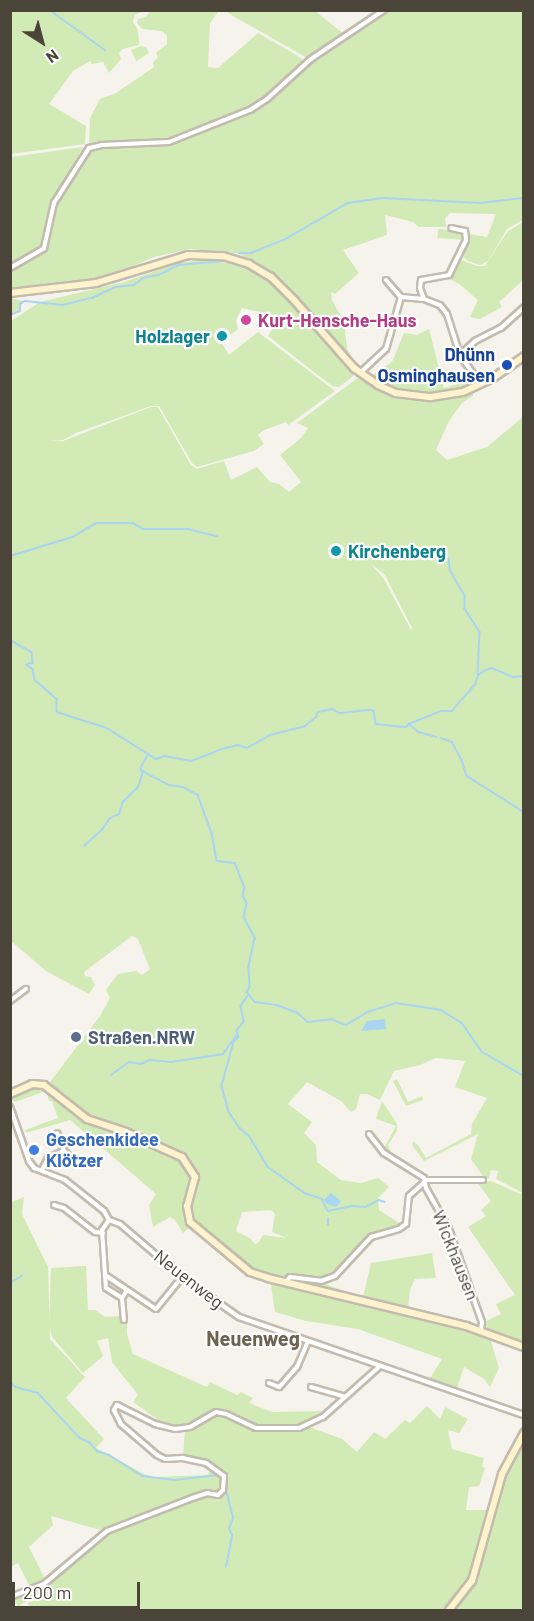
<!DOCTYPE html>
<meta charset="utf-8">
<style>
body{margin:0}
#map{position:relative;width:534px;height:1621px;overflow:hidden;background:#f6f3ec;font-family:Barlow,sans-serif}
div>[style]{position:absolute}
.green>*{inset:0;background:#d2eab5;transform-origin:0 0}
.water>*{inset:0;background:#a9d4f2}
.stream>*{height:1.5px;margin:-0.75px;padding:0 0.75px;transform-origin:0.75px;border-radius:0.75px;background:#a9d4f2}
.roads{filter:drop-shadow(2px 0 #c2bbae) drop-shadow(-2px 0 #c2bbae) drop-shadow(0 2px #c2bbae) drop-shadow(0 -2px #c2bbae)}
.minor>*{height:4px;margin:-2px;padding:0 2px;transform-origin:2px;border-radius:2px;background:#fff}
.secondary>*{height:6px;margin:-3px;padding:0 3px;transform-origin:3px;border-radius:3px;background:#fff3cd}
.dots>*{width:16px;height:16px;translate:-50% -50%;box-sizing:border-box;border:3px solid #fff;border-radius:50%}
span{translate:-50% -50%;white-space:nowrap;text-align:center;line-height:1.15;-webkit-text-stroke:4.5px #fff;paint-order:stroke}
.hotel-label{font-size:18px;color:#b23c85;font-weight:700}
.left{translate:0 -50%;text-align:left}
.culture-label{font-size:18px;color:#0d838f;font-weight:700}
.right{translate:-100% -50%;text-align:right}
.transit-label{font-size:18px;color:#164399;font-weight:700}
.service-label{font-size:18px;color:#4e5e75;font-weight:700}
.shop-label{font-size:18px;color:#366cbe;font-weight:700}
.street-label{font-size:18px;color:#4b4439}
.neighbourhood-label{font-size:20px;color:#6e6250;font-weight:700}
.frame{position:absolute;inset:0;border:12px solid #4b4439;pointer-events:none}
.north{position:absolute;left:12px;top:12px;width:60px;height:60px;-webkit-text-stroke:4px #fff;paint-order:stroke;rotate:144deg;font-size:16px;font-weight:700;line-height:24px;text-align:center;color:#4b4439}
.north::after{content:'';display:block;margin:auto;width:21px;height:27px;background:#4b4439;clip-path:polygon(50% 0,100% 100%,50% 72%,0 100%)}
.scale{position:absolute;left:12px;top:1582px;width:128px;height:27px;box-sizing:border-box;border:3px solid #4b4439;border-top:0;padding-left:8px;font-size:18px;line-height:21px;white-space:nowrap;color:#4b4439;-webkit-text-stroke:4px #fff;paint-order:stroke}
</style>
<div id="map">
<div class="green">
<i style="clip-path:polygon(229px 10px,315px 11px,345px 35px,307px 58px,228px 13px)"></i>
<i style="clip-path:polygon(10px 11px,144px 11px,135px 15px,133px 22px,138px 30px,139px 45px,123px 49px,119px 53px,121px 59px,109px 73px,103px 62px,92px 64px,90px 61px,73px 71px,49px 104px,86px 126px,85px 144px,11px 154px)"></i>
<i style="clip-path:polygon(150px 11px,218px 12px,210px 23px,208px 67px,218px 68px,258px 33px,293px 53px,302px 59px,303px 63px,265px 98px,250px 108px,181px 136px,148px 142px,89px 144px,90px 118px,100px 99px,116px 93px,154px 67px,153px 63px,158px 57px,156px 53px,167px 44px,167px 36px,162px 31px,142px 29px,137px 23px,138px 19px,146px 17px)"></i>
<i style="clip-path:polygon(388px 11px,523px 11px,523px 220px,507px 229px,488px 261px,480px 265px,468px 261px,463px 256px,467px 231px,469px 234px,487px 237px,496px 214px,450px 213px,445px 218px,446px 227px,419px 227px,413px 222px,385px 215px,387px 235px,343px 250px,359px 273px,335px 294px,331px 292px,332px 300px,344px 322px,347px 348px,354px 363px,282px 282px,261px 265px,237px 253px,190px 249px,154px 257px,117px 273px,62px 286px,11px 289px,11px 271px,38px 255px,48px 245px,56px 203px,88px 151px,98px 147px,158px 147px,174px 144px,257px 109px,308px 63px)"></i>
<i style="clip-path:polygon(141px 46px,147px 48px,149px 53px,136px 61px,131px 50px)"></i>
<i style="clip-path:polygon(83px 147px,52px 201px,46px 239px,42px 246px,11px 266px,11px 157px)"></i>
<i style="clip-path:polygon(523px 222px,523px 280px,499px 302px,502px 307px,480px 319px,470px 317px,478px 300px,459px 284px,447px 278px,459px 259px,477px 266px,485px 266px,507px 232px)"></i>
<i style="left:438px;top:229px;width:26px;height:9px;rotate:4deg"></i>
<i style="clip-path:polygon(evenodd,205px 260px,235px 264px,254px 270px,273px 283px,354px 374px,352px 377px,339px 387px,332px 386px,268px 336px,273px 328px,267px 323px,273px 315px,242px 308px,236px 320px,238px 329px,221px 342px,229px 355px,258px 332px,335px 391px,288px 425px,286px 422px,264px 430px,258px 435px,264px 444px,254px 451px,197px 467px,192px 463px,159px 406px,151px 406px,76px 433px,63px 440px,49px 440px,63px 441px,151px 407px,158px 407px,191px 465px,197px 469px,224px 461px,231px 480px,257px 467px,270px 482px,279px 484px,289px 492px,301px 482px,280px 455px,301px 438px,308px 428px,297px 423px,359px 377px,373px 388px,376px 387px,416px 400px,442px 400px,473px 391px,473px 396px,462px 403px,449px 421px,436px 450px,447px 460px,487px 447px,523px 417px,523px 1193px,496px 1179px,498px 1171px,491px 1170px,489px 1178px,485px 1179px,471px 1159px,478px 1134px,424px 1161px,412px 1145px,413px 1141px,418px 1145px,426px 1158px,471px 1134px,472px 1124px,487px 1098px,455px 1087px,465px 1061px,436px 1058px,420px 1065px,394px 1071px,380px 1100px,367px 1094px,360px 1094px,356px 1109px,351px 1112px,341px 1101px,307px 1082px,288px 1104px,312px 1122px,304px 1133px,316px 1145px,317px 1162px,341px 1180px,361px 1183px,378px 1178px,389px 1187px,378px 1198px,379px 1210px,401px 1224px,371px 1236px,334px 1274px,321px 1279px,290px 1274px,282px 1280px,252px 1270px,191px 1219px,189px 1206px,198px 1178px,192px 1165px,182px 1154px,192px 1176px,184px 1209px,190px 1227px,183px 1233px,175px 1220px,170px 1217px,153px 1227px,149px 1205px,156px 1194px,70px 1120px,26px 1133px,25px 1130px,58px 1118px,52px 1101px,49px 1101px,47px 1094px,43px 1092px,15px 1102px,11px 1099px,11px 1096px,31px 1087px,41px 1086px,77px 1115px,79px 1113px,51px 1087px,50px 1082px,100px 1016px,110px 998px,106px 990px,118px 974px,136px 971px,142px 975px,150px 969px,138px 939px,132px 936px,84px 972px,85px 976px,91px 977px,95px 985px,89px 994px,46px 971px,11px 941px,11px 321px,40px 302px,124px 282px,178px 263px,205px 260px,370px 563px,385px 575px,412px 628px,411px 630px,384px 579px,370px 563px,205px 260px,271px 1210px,275px 1214px,272px 1232px,287px 1238px,263px 1235px,259px 1242px,255px 1244px,250px 1238px,236px 1231px,242px 1212px,271px 1210px)"></i>
<i style="clip-path:polygon(11px 298px,23px 301px,19px 313px,11px 313px)"></i>
<i style="clip-path:polygon(429px 329px,444px 388px,473px 379px,473px 385px,434px 395px,403px 392px,370px 377px,392px 362px,404px 333px,417px 335px)"></i>
<i style="clip-path:polygon(397px 1079px,408px 1102px,422px 1096px,423px 1100px,406px 1106px,393px 1081px)"></i>
<i style="clip-path:polygon(382px 1101px,397px 1124px,397px 1131px,388px 1145px,393px 1156px,383px 1150px,396px 1126px,376px 1119px)"></i>
<i style="clip-path:polygon(491px 1181px,523px 1195px,523px 1341px,508px 1336px,523px 1345px,490px 1332px,484px 1322px,501px 1314px,496px 1304px,515px 1295px,468px 1227px,486px 1216px,481px 1210px,491px 1201px,477px 1182px)"></i>
<i style="clip-path:polygon(24px 1197px,22px 1214px,48px 1267px,50px 1339px,85px 1377px,66px 1398px,104px 1439px,96px 1448px,144px 1474px,155px 1477px,208px 1475px,211px 1465px,183px 1457px,185px 1430px,211px 1414px,221px 1413px,253px 1428px,309px 1427px,342px 1439px,357px 1452px,374px 1432px,385px 1439px,405px 1420px,410px 1423px,427px 1406px,440px 1419px,445px 1407px,468px 1419px,459px 1433px,448px 1430px,452px 1449px,484px 1458px,482px 1466px,485px 1468px,479px 1486px,469px 1487px,466px 1510px,490px 1510px,505px 1472px,523px 1438px,523px 1610px,30px 1610px,28px 1602px,41px 1600px,36px 1599px,28px 1600px,18px 1607px,13px 1596px,45px 1585px,106px 1533px,131px 1521px,104px 1531px,51px 1516px,53px 1525px,29px 1547px,46px 1581px,31px 1589px,18px 1563px,11px 1567px,10px 1203px)"></i>
<i style="clip-path:polygon(193px 1228px,245px 1270px,489px 1335px,499px 1368px,490px 1387px,484px 1379px,464px 1367px,457px 1388px,429px 1380px,442px 1359px,358px 1329px,306px 1321px,275px 1312px,271px 1285px,238px 1267px,191px 1230px)"></i>
<i style="clip-path:polygon(432px 1253px,436px 1278px,415px 1279px,410px 1290px,408px 1308px,478px 1326px,291px 1281px,319px 1282px,363px 1297px,371px 1263px)"></i>
<i style="clip-path:polygon(86px 1266px,88px 1310px,95px 1310px,105px 1317px,121px 1316px,122px 1322px,127px 1321px,127px 1334px,133px 1354px,207px 1387px,210px 1382px,237px 1395px,241px 1392px,253px 1398px,249px 1403px,272px 1412px,324px 1411px,325px 1414px,300px 1427px,256px 1427px,217px 1411px,205px 1414px,184px 1426px,160px 1425px,157px 1419px,133px 1402px,138px 1395px,112px 1362px,108px 1338px,97px 1341px,103px 1356px,83px 1373px,52px 1337px,49px 1326px,51px 1268px)"></i>
</div>
<div class="water">
<i style="clip-path:polygon(385px 1019px,386px 1029px,361px 1031px,367px 1021px)"></i>
<i style="clip-path:polygon(331px 1193px,341px 1201px,336px 1207px,327px 1204px,324px 1200px)"></i>
</div>
<div class="stream">
<i style="left:50px;top:10px;width:68px;rotate:36deg"></i>
<i style="left:239px;top:253px;width:12px"></i>
<i style="left:251px;top:253px;width:35px;rotate:-22deg"></i>
<i style="left:284px;top:240px;width:74px;rotate:-30deg"></i>
<i style="left:348px;top:203px;width:35px;rotate:-8deg"></i>
<i style="left:383px;top:198px;width:97px;rotate:3deg"></i>
<i style="left:480px;top:203px;width:44px;rotate:-6.5deg"></i>
<i style="left:10px;top:315px;width:11px;rotate:-22deg"></i>
<i style="left:20px;top:311px;width:7px;rotate:-90deg"></i>
<i style="left:20px;top:304px;width:6px;rotate:-31deg"></i>
<i style="left:25px;top:301px;width:38px;rotate:6deg"></i>
<i style="left:63px;top:305px;width:30px;rotate:-14deg"></i>
<i style="left:92px;top:298px;width:26px;rotate:-25deg"></i>
<i style="left:116px;top:287px;width:18px;rotate:-6deg"></i>
<i style="left:134px;top:285px;width:11px;rotate:-38deg"></i>
<i style="left:143px;top:278px;width:16px;rotate:-11deg"></i>
<i style="left:159px;top:275px;width:22px;rotate:-27deg"></i>
<i style="left:179px;top:265px;width:44px;rotate:-5.2deg"></i>
<i style="left:10px;top:556px;width:66px;rotate:-16.8deg"></i>
<i style="left:73px;top:537px;width:27px;rotate:-31deg"></i>
<i style="left:96px;top:523px;width:37px"></i>
<i style="left:133px;top:523px;width:12px;rotate:31deg"></i>
<i style="left:143px;top:529px;width:45px"></i>
<i style="left:188px;top:529px;width:30px;rotate:14deg"></i>
<i style="left:449px;top:558px;width:12px;rotate:85deg"></i>
<i style="left:450px;top:570px;width:30px;rotate:60deg"></i>
<i style="left:465px;top:596px;width:13px;rotate:90deg"></i>
<i style="left:465px;top:609px;width:27px;rotate:57deg"></i>
<i style="left:480px;top:632px;width:42px;rotate:92.7deg"></i>
<i style="left:10px;top:640px;width:25px;rotate:29deg"></i>
<i style="left:32px;top:652px;width:11px;rotate:85deg"></i>
<i style="left:33px;top:663px;width:6px;rotate:162deg"></i>
<i style="left:27px;top:665px;width:7px;rotate:34deg"></i>
<i style="left:33px;top:669px;width:11px;rotate:80deg"></i>
<i style="left:35px;top:680px;width:29px;rotate:41deg"></i>
<i style="left:57px;top:699px;width:13px;rotate:90deg"></i>
<i style="left:57px;top:712px;width:52px;rotate:17.7deg"></i>
<i style="left:107px;top:728px;width:58px;rotate:32.3deg"></i>
<i style="left:156px;top:759px;width:9px;rotate:-21deg"></i>
<i style="left:164px;top:756px;width:28px;rotate:10deg"></i>
<i style="left:192px;top:761px;width:32px;rotate:-22deg"></i>
<i style="left:222px;top:749px;width:16px;rotate:-14deg"></i>
<i style="left:238px;top:745px;width:9px;rotate:18deg"></i>
<i style="left:247px;top:748px;width:26px;rotate:-29deg"></i>
<i style="left:270px;top:735px;width:36px;rotate:-14deg"></i>
<i style="left:305px;top:726px;width:14px;rotate:-39deg"></i>
<i style="left:316px;top:717px;width:5px;rotate:-68deg"></i>
<i style="left:318px;top:712px;width:14px;rotate:-12deg"></i>
<i style="left:332px;top:709px;width:9px;rotate:27deg"></i>
<i style="left:340px;top:713px;width:31px;rotate:-6deg"></i>
<i style="left:371px;top:710px;width:3px;rotate:18deg"></i>
<i style="left:374px;top:711px;width:13px;rotate:81deg"></i>
<i style="left:376px;top:724px;width:30px;rotate:6deg"></i>
<i style="left:406px;top:727px;width:4px;rotate:-45deg"></i>
<i style="left:409px;top:724px;width:13px;rotate:39deg"></i>
<i style="left:419px;top:732px;width:18px;rotate:16deg"></i>
<i style="left:409px;top:724px;width:35px;rotate:-22deg"></i>
<i style="left:442px;top:711px;width:10px"></i>
<i style="left:452px;top:711px;width:35px;rotate:-49deg"></i>
<i style="left:475px;top:685px;width:10px;rotate:-73deg"></i>
<i style="left:478px;top:675px;width:9px;rotate:-32deg"></i>
<i style="left:486px;top:670px;width:6px;rotate:-18deg"></i>
<i style="left:492px;top:668px;width:23px;rotate:23deg"></i>
<i style="left:513px;top:677px;width:11px;rotate:-5deg"></i>
<i style="left:441px;top:738px;width:12px;rotate:20deg"></i>
<i style="left:452px;top:742px;width:21px;rotate:61deg"></i>
<i style="left:462px;top:760px;width:17px;rotate:73deg"></i>
<i style="left:467px;top:776px;width:67px;rotate:32.3deg"></i>
<i style="left:149px;top:754px;width:16px;rotate:120deg"></i>
<i style="left:141px;top:768px;width:3px;rotate:72deg"></i>
<i style="left:142px;top:771px;width:30px;rotate:27deg"></i>
<i style="left:169px;top:785px;width:14px;rotate:8deg"></i>
<i style="left:183px;top:787px;width:17px;rotate:28deg"></i>
<i style="left:198px;top:795px;width:40px;rotate:69.8deg"></i>
<i style="left:212px;top:833px;width:28px;rotate:80deg"></i>
<i style="left:217px;top:861px;width:18px;rotate:6deg"></i>
<i style="left:235px;top:863px;width:27px;rotate:68deg"></i>
<i style="left:245px;top:888px;width:8px;rotate:104deg"></i>
<i style="left:243px;top:896px;width:8px;rotate:60deg"></i>
<i style="left:247px;top:903px;width:14px;rotate:102deg"></i>
<i style="left:244px;top:917px;width:24px;rotate:62deg"></i>
<i style="left:255px;top:938px;width:30px;rotate:102deg"></i>
<i style="left:249px;top:967px;width:20px;rotate:87deg"></i>
<i style="left:250px;top:987px;width:6px;rotate:121deg"></i>
<i style="left:247px;top:992px;width:13px;rotate:51deg"></i>
<i style="left:255px;top:1002px;width:22px;rotate:8deg"></i>
<i style="left:277px;top:1005px;width:22px;rotate:21deg"></i>
<i style="left:298px;top:1013px;width:13px;rotate:42deg"></i>
<i style="left:308px;top:1022px;width:23px;rotate:-7deg"></i>
<i style="left:331px;top:1019px;width:16px;rotate:22deg"></i>
<i style="left:346px;top:1025px;width:26px;rotate:-31deg"></i>
<i style="left:368px;top:1012px;width:29px;rotate:-18deg"></i>
<i style="left:396px;top:1003px;width:46px;rotate:8.8deg"></i>
<i style="left:441px;top:1010px;width:25px;rotate:32deg"></i>
<i style="left:462px;top:1023px;width:35px;rotate:55deg"></i>
<i style="left:482px;top:1052px;width:48px;rotate:29.7deg"></i>
<i style="left:84px;top:846px;width:24px;rotate:-42deg"></i>
<i style="left:102px;top:830px;width:14px;rotate:-56deg"></i>
<i style="left:110px;top:818px;width:10px;rotate:-24deg"></i>
<i style="left:119px;top:814px;width:13px;rotate:-72deg"></i>
<i style="left:123px;top:802px;width:21px;rotate:-45deg"></i>
<i style="left:138px;top:787px;width:16px;rotate:-72deg"></i>
<i style="left:248px;top:996px;width:12px;rotate:125deg"></i>
<i style="left:241px;top:1006px;width:16px;rotate:79deg"></i>
<i style="left:244px;top:1022px;width:11px;rotate:128deg"></i>
<i style="left:237px;top:1031px;width:6px;rotate:72deg"></i>
<i style="left:239px;top:1037px;width:7px;rotate:135deg"></i>
<i style="left:234px;top:1042px;width:46px;rotate:105.3deg"></i>
<i style="left:222px;top:1086px;width:27px;rotate:75deg"></i>
<i style="left:229px;top:1112px;width:18px;rotate:56deg"></i>
<i style="left:239px;top:1127px;width:15px;rotate:42deg"></i>
<i style="left:250px;top:1137px;width:35px;rotate:59deg"></i>
<i style="left:268px;top:1167px;width:45px;rotate:35.1deg"></i>
<i style="left:305px;top:1193px;width:18px;rotate:19deg"></i>
<i style="left:322px;top:1199px;width:13px;rotate:63deg"></i>
<i style="left:328px;top:1211px;width:24px;rotate:-12deg"></i>
<i style="left:351px;top:1206px;width:15px;rotate:4deg"></i>
<i style="left:366px;top:1207px;width:15px;rotate:-28deg"></i>
<i style="left:379px;top:1200px;width:6px;rotate:18deg"></i>
<i style="left:111px;top:1075px;width:22px;rotate:-36deg"></i>
<i style="left:129px;top:1062px;width:12px;rotate:9deg"></i>
<i style="left:141px;top:1064px;width:10px;rotate:-24deg"></i>
<i style="left:150px;top:1060px;width:21px;rotate:5deg"></i>
<i style="left:171px;top:1062px;width:53px;rotate:-8.7deg"></i>
<i style="left:223px;top:1054px;width:24px;rotate:-54deg"></i>
<i style="left:328px;top:1225px;width:6px;rotate:-90deg"></i>
<i style="left:10px;top:1283px;width:14px;rotate:-30deg"></i>
<i style="left:10px;top:1382px;width:8px;rotate:40deg"></i>
<i style="left:16px;top:1387px;width:23px;rotate:15deg"></i>
<i style="left:38px;top:1393px;width:62px;rotate:47deg"></i>
<i style="left:80px;top:1438px;width:10px;rotate:24deg"></i>
<i style="left:89px;top:1442px;width:12px;rotate:48deg"></i>
<i style="left:97px;top:1451px;width:13px;rotate:18deg"></i>
<i style="left:109px;top:1455px;width:39px;rotate:32deg"></i>
<i style="left:142px;top:1476px;width:32px;rotate:7deg"></i>
<i style="left:174px;top:1480px;width:45px;rotate:-6.3deg"></i>
<i style="left:226px;top:1567px;width:33px;rotate:-79deg"></i>
<i style="left:232px;top:1535px;width:7px;rotate:-117deg"></i>
<i style="left:229px;top:1529px;width:12px;rotate:-70deg"></i>
<i style="left:233px;top:1518px;width:30px;rotate:-104deg"></i>
</div>
<div class="roads">
<div class="minor">
<i style="left:10px;top:268px;width:39px;rotate:-30deg"></i>
<i style="left:44px;top:248px;width:46px;rotate:-77.5deg"></i>
<i style="left:54px;top:203px;width:65px;rotate:-57.5deg"></i>
<i style="left:89px;top:148px;width:13px;rotate:-13deg"></i>
<i style="left:102px;top:145px;width:67px;rotate:-2.6deg"></i>
<i style="left:169px;top:142px;width:87px;rotate:-21.6deg"></i>
<i style="left:250px;top:110px;width:20px;rotate:-33deg"></i>
<i style="left:267px;top:99px;width:59px;rotate:-42.3deg"></i>
<i style="left:311px;top:59px;width:88px;rotate:-33.9deg"></i>
<i style="left:386px;top:280px;width:23px;rotate:49deg"></i>
<i style="left:424px;top:299px;width:12px;rotate:-110deg"></i>
<i style="left:420px;top:288px;width:8px;rotate:-83deg"></i>
<i style="left:421px;top:280px;width:28px;rotate:-10deg"></i>
<i style="left:449px;top:275px;width:39px;rotate:-64deg"></i>
<i style="left:466px;top:240px;width:9px;rotate:-96deg"></i>
<i style="left:465px;top:231px;width:14px;rotate:-168deg"></i>
<i style="left:460px;top:355px;width:21px;rotate:-43deg"></i>
<i style="left:475px;top:341px;width:29px;rotate:-27deg"></i>
<i style="left:501px;top:328px;width:31px;rotate:-42deg"></i>
<i style="left:360px;top:373px;width:35px;rotate:-43deg"></i>
<i style="left:386px;top:349px;width:54px;rotate:-73.9deg"></i>
<i style="left:401px;top:297px;width:23px;rotate:5deg"></i>
<i style="left:424px;top:299px;width:17px;rotate:21deg"></i>
<i style="left:440px;top:305px;width:11px;rotate:52deg"></i>
<i style="left:447px;top:314px;width:43px;rotate:72.4deg"></i>
<i style="left:460px;top:355px;width:35px;rotate:55deg"></i>
<i style="left:10px;top:1001px;width:20px;rotate:-37deg"></i>
<i style="left:10px;top:1107px;width:57px;rotate:70.6deg"></i>
<i style="left:29px;top:1161px;width:9px;rotate:54deg"></i>
<i style="left:34px;top:1168px;width:33px;rotate:21deg"></i>
<i style="left:65px;top:1180px;width:50px;rotate:38.5deg"></i>
<i style="left:104px;top:1211px;width:10px;rotate:61deg"></i>
<i style="left:109px;top:1220px;width:12px;rotate:20deg"></i>
<i style="left:120px;top:1224px;width:82px;rotate:40.5deg"></i>
<i style="left:182px;top:1277px;width:70px;rotate:35.1deg"></i>
<i style="left:239px;top:1317px;width:301px;rotate:19deg"></i>
<i style="left:369px;top:1134px;width:24px;rotate:52deg"></i>
<i style="left:384px;top:1153px;width:47px;rotate:32deg"></i>
<i style="left:424px;top:1178px;width:10px;rotate:79deg"></i>
<i style="left:426px;top:1188px;width:47px;rotate:60.7deg"></i>
<i style="left:449px;top:1229px;width:99px;rotate:70.5deg"></i>
<i style="left:482px;top:1322px;width:8px;rotate:97deg"></i>
<i style="left:64px;top:1151px;width:6px;rotate:45deg"></i>
<i style="left:42px;top:1170px;width:13px;rotate:-63deg"></i>
<i style="left:48px;top:1158px;width:17px;rotate:-24deg"></i>
<i style="left:64px;top:1151px;width:19px;rotate:-111deg"></i>
<i style="left:54px;top:1205px;width:10px;rotate:17deg"></i>
<i style="left:64px;top:1208px;width:39px;rotate:38deg"></i>
<i style="left:95px;top:1232px;width:8px;rotate:7deg"></i>
<i style="left:109px;top:1220px;width:12px;rotate:125deg"></i>
<i style="left:102px;top:1230px;width:58px;rotate:86.1deg"></i>
<i style="left:106px;top:1288px;width:19px;rotate:32deg"></i>
<i style="left:122px;top:1298px;width:9px;rotate:-58deg"></i>
<i style="left:105px;top:1275px;width:61px;rotate:33.7deg"></i>
<i style="left:156px;top:1309px;width:41px;rotate:-50.9deg"></i>
<i style="left:286px;top:1282px;width:6px;rotate:-51deg"></i>
<i style="left:290px;top:1277px;width:31px;rotate:7deg"></i>
<i style="left:321px;top:1281px;width:15px;rotate:-20deg"></i>
<i style="left:335px;top:1276px;width:53px;rotate:-47.3deg"></i>
<i style="left:371px;top:1237px;width:29px;rotate:-16deg"></i>
<i style="left:399px;top:1229px;width:9px;rotate:-36deg"></i>
<i style="left:406px;top:1224px;width:28px;rotate:-84deg"></i>
<i style="left:409px;top:1196px;width:24px;rotate:-42deg"></i>
<i style="left:427px;top:1180px;width:56px"></i>
<i style="left:122px;top:1298px;width:22px;rotate:85deg"></i>
<i style="left:269px;top:1383px;width:11px;rotate:22deg"></i>
<i style="left:279px;top:1387px;width:4px;rotate:-45deg"></i>
<i style="left:282px;top:1384px;width:23px;rotate:-49deg"></i>
<i style="left:297px;top:1367px;width:28px;rotate:-67deg"></i>
<i style="left:311px;top:1387px;width:35px;rotate:16deg"></i>
<i style="left:10px;top:1597px;width:36px;rotate:-21deg"></i>
<i style="left:44px;top:1584px;width:82px;rotate:-40.1deg"></i>
<i style="left:107px;top:1531px;width:91px;rotate:-21.2deg"></i>
<i style="left:192px;top:1498px;width:16px;rotate:-18deg"></i>
<i style="left:207px;top:1493px;width:11px;rotate:10deg"></i>
<i style="left:218px;top:1495px;width:7px;rotate:-45deg"></i>
<i style="left:223px;top:1490px;width:14px;rotate:-86deg"></i>
<i style="left:224px;top:1476px;width:22px;rotate:-144deg"></i>
<i style="left:206px;top:1463px;width:25px;rotate:-168deg"></i>
<i style="left:182px;top:1458px;width:17px;rotate:177deg"></i>
<i style="left:165px;top:1459px;width:9px;rotate:-153deg"></i>
<i style="left:157px;top:1455px;width:48px;rotate:-139.3deg"></i>
<i style="left:121px;top:1424px;width:16px;rotate:-117deg"></i>
<i style="left:114px;top:1410px;width:6px;rotate:-59deg"></i>
<i style="left:117px;top:1405px;width:42px;rotate:26.6deg"></i>
<i style="left:155px;top:1424px;width:21px;rotate:14deg"></i>
<i style="left:175px;top:1429px;width:15px;rotate:-8deg"></i>
<i style="left:190px;top:1427px;width:30px;rotate:-30deg"></i>
<i style="left:216px;top:1412px;width:10px;rotate:11deg"></i>
<i style="left:226px;top:1414px;width:33px;rotate:25deg"></i>
<i style="left:256px;top:1428px;width:43px"></i>
<i style="left:299px;top:1428px;width:26px;rotate:-25deg"></i>
<i style="left:323px;top:1417px;width:76px;rotate:-41.8deg"></i>
<i style="left:10px;top:1607px;width:4px;rotate:56deg"></i>
</div>
<div class="secondary">
<i style="left:10px;top:293px;width:87px;rotate:-6.6deg"></i>
<i style="left:96px;top:283px;width:96px;rotate:-16.9deg"></i>
<i style="left:188px;top:255px;width:35px;rotate:2deg"></i>
<i style="left:223px;top:256px;width:27px;rotate:17deg"></i>
<i style="left:249px;top:264px;width:26px;rotate:31deg"></i>
<i style="left:271px;top:277px;width:33px;rotate:45deg"></i>
<i style="left:294px;top:300px;width:91px;rotate:48.6deg"></i>
<i style="left:354px;top:368px;width:29px;rotate:35deg"></i>
<i style="left:378px;top:385px;width:20px;rotate:24deg"></i>
<i style="left:396px;top:393px;width:35px;rotate:7deg"></i>
<i style="left:431px;top:397px;width:32px;rotate:-9deg"></i>
<i style="left:463px;top:392px;width:33px;rotate:-25deg"></i>
<i style="left:493px;top:378px;width:38px;rotate:-35deg"></i>
<i style="left:10px;top:1094px;width:24px;rotate:-24deg"></i>
<i style="left:32px;top:1084px;width:12px;rotate:5deg"></i>
<i style="left:44px;top:1085px;width:55px;rotate:38.3deg"></i>
<i style="left:87px;top:1119px;width:41px;rotate:18.4deg"></i>
<i style="left:126px;top:1132px;width:61px;rotate:24.1deg"></i>
<i style="left:182px;top:1157px;width:24px;rotate:57deg"></i>
<i style="left:195px;top:1177px;width:30px;rotate:105deg"></i>
<i style="left:187px;top:1206px;width:16px;rotate:79deg"></i>
<i style="left:190px;top:1222px;width:78px;rotate:39.8deg"></i>
<i style="left:250px;top:1272px;width:19px;rotate:18deg"></i>
<i style="left:268px;top:1278px;width:204px;rotate:13.6deg"></i>
<i style="left:466px;top:1326px;width:62px;rotate:19.9deg"></i>
<i style="left:449px;top:1610px;width:37px;rotate:-52deg"></i>
<i style="left:472px;top:1581px;width:111px;rotate:-74.3deg"></i>
<i style="left:502px;top:1474px;width:47px;rotate:-61.8deg"></i>
</div>
</div>
<div class="dots">
<i style="left:246px;top:320px;background:#d1479c"></i>
<i style="left:222px;top:336px;background:#0f9aa8"></i>
<i style="left:507px;top:365px;background:#1a4fb4"></i>
<i style="left:336px;top:551px;background:#0f9aa8"></i>
<i style="left:76px;top:1037px;background:#5c6f8a"></i>
<i style="left:34px;top:1150px;background:#3f7fe0"></i>
</div>
<div class="hotel-label">
<span class="left" style="left:258px;top:320px">Kurt-Hensche-Haus</span>
</div>
<div class="culture-label">
<span class="right" style="left:210px;top:336px">Holzlager</span>
<span class="left" style="left:348px;top:551px">Kirchenberg</span>
</div>
<div class="transit-label">
<span class="right" style="left:495px;top:365px">Dhünn<br>Osminghausen</span>
</div>
<div class="service-label">
<span class="left" style="left:88px;top:1037px">Straßen.NRW</span>
</div>
<div class="shop-label">
<span class="left" style="left:46px;top:1150px">Geschenkidee<br>Klötzer</span>
</div>
<div class="street-label">
<span style="left:456px;top:1255px;rotate:68deg">Wickhausen</span>
<span style="left:189px;top:1279px;rotate:38deg">Neuenweg</span>
</div>
<div class="neighbourhood-label">
<span style="left:253px;top:1338px">Neuenweg</span>
</div>
<div class="frame"></div>
<div class="north">N</div>
<div class="scale">200 m</div>
</div>
